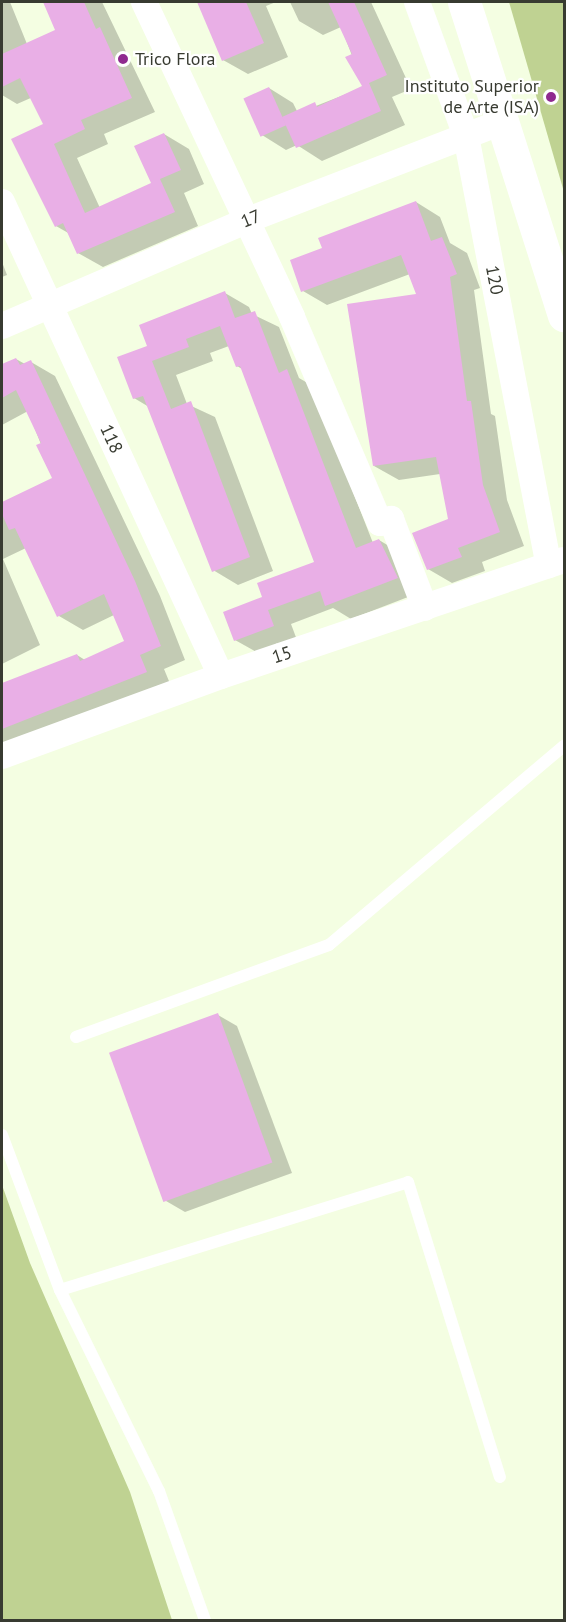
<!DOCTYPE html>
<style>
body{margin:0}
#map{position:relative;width:566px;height:1622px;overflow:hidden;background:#f4fee2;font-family:"PT Sans",sans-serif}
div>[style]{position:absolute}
.green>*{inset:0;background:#bfd292}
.shadow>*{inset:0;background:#0003}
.building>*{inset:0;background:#e9afe6;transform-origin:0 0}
.lane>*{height:12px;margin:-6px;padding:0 6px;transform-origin:6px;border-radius:6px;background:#fff}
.street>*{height:26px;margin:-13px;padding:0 13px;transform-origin:13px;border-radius:13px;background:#fff}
.secondary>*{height:33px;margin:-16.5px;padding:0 16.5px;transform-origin:16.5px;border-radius:16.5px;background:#fff}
.dots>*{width:16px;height:16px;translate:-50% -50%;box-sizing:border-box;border:3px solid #fff;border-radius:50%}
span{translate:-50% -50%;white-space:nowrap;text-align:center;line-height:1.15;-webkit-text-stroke:4.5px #fff;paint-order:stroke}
.poi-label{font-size:18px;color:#383b31}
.left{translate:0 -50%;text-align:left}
.right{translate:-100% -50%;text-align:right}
.street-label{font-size:18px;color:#383b31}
.frame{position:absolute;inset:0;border:3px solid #383b31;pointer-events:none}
</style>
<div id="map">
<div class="green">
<i style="clip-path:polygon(509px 2px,564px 2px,564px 192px)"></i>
<i style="clip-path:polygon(2px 1185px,30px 1263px,130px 1492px,172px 1620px,2px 1620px)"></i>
</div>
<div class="shadow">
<i style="clip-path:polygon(2px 2px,10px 2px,27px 44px,57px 30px,44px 2px,102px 2px,155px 112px,104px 134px,108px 144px,77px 158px,100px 208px,153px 184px,164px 134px,189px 149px,204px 184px,184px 193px,198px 226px,103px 267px,78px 253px,70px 234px,56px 226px,45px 125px,33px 97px,17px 104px,2px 95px)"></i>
<i style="clip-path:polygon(199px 2px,276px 2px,266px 6px,288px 57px,248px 74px,223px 60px)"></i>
<i style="clip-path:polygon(290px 2px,371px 2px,411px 89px,392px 97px,405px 125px,322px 161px,297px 145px,286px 150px,262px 135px,269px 88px,293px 103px,298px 113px,364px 87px,341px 27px,323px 35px,299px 21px)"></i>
<i style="clip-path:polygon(416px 202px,440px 217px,450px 243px,467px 253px,480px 288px,474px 290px,491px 414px,495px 416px,507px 500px,524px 546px,482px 562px,485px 571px,452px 583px,428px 569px,450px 520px,440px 474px,399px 480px,374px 466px,418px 295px,410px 274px,327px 305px,303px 291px,323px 249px)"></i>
<i style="clip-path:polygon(2px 262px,7px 275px,2px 277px)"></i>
<i style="clip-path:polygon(225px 293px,249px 307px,252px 314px,279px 327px,299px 378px,311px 385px,373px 543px,379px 540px,404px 555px,421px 592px,351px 619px,333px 608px,291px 624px,297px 640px,260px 654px,235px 640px,264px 598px,316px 563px,242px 369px,237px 366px,229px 346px,210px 353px,213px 361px,176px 375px,187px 404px,215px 417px,273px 571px,238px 585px,213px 570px,149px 407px,134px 398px,148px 347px)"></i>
<i style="clip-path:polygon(16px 359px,25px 364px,31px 362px,55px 376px,160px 596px,185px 660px,164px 669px,171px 686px,2px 751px,2px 685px,77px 655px,85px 660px,126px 642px,114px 615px,83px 630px,59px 616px,26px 548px,3px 559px,40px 645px,2px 664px,2px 503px,54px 478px,28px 411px,2px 425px,2px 366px)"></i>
<i style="clip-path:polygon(218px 1015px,237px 1026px,292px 1173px,185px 1212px,166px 1201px)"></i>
</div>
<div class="building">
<i style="clip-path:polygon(43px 2px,84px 2px,96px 29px,100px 27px,132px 98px,81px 120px,85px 129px,54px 144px,85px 213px,151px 183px,134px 146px,164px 133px,181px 170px,160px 179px,175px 212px,77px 254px,63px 223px,55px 227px,11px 139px,43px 124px,20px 78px,2px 87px,2px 54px,55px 30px)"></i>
<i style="clip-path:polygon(197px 2px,246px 2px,264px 43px,222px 61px)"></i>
<i style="clip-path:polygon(328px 2px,354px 2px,387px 75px,369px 83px,381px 111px,296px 148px,282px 117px,315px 102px,317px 107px,362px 86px,345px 57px,352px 54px)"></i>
<i style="left:269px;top:87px;width:42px;height:28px;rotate:66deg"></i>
<i style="clip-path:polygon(416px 201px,431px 241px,442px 237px,457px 274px,450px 277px,467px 401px,471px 401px,483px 485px,500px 532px,458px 548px,462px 557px,427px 570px,412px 533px,448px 519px,436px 457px,373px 466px,347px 304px,416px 294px,401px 255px,301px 292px,290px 260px,322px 248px,318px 238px)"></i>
<i style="clip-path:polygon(225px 291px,235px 318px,255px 311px,279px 373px,287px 369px,356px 548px,379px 539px,398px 578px,325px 606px,320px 591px,268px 610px,274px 626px,234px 641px,223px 612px,262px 597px,257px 583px,314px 562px,240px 366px,236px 367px,220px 326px,186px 339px,189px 347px,152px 361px,171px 409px,191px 401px,250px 557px,212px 572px,143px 396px,133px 399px,117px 357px,147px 346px,139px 325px)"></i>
<i style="clip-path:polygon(16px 358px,20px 365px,31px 360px,135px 581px,161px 646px,140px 655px,147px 672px,2px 729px,2px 683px,77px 654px,80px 661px,124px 641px,104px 594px,57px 617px,15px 528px,9px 530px,2px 514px,2px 502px,52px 478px,36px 445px,41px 443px,16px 390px,2px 398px,2px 364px)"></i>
<i style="left:218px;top:1013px;width:159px;height:116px;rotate:70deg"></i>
</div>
<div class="lane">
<i style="left:76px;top:1037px;width:269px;rotate:-20deg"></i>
<i style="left:329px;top:945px;width:308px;rotate:-40.3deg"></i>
<i style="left:2px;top:1135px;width:165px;rotate:69.5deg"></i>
<i style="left:60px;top:1290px;width:224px;rotate:63.8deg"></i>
<i style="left:159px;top:1491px;width:137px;rotate:70.4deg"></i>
<i style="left:60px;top:1290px;width:364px;rotate:-17.2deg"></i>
<i style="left:408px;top:1182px;width:309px;rotate:72.7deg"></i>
</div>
<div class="street">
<i style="left:144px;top:2px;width:348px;rotate:64.8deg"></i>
<i style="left:292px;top:317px;width:224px;rotate:66.9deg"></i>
<i style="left:380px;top:523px;width:12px;rotate:-20deg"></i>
<i style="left:391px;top:519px;width:95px;rotate:69.1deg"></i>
<i style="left:417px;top:2px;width:143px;rotate:69.9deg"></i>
<i style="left:466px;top:136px;width:437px;rotate:79.1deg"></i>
<i style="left:2px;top:202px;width:522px;rotate:65.2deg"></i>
<i style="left:2px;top:326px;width:268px;rotate:-23.3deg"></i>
<i style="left:248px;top:220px;width:274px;rotate:-21.1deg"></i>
<i style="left:2px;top:756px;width:233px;rotate:-20.1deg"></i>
<i style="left:221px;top:676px;width:362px;rotate:-18.7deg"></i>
</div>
<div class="secondary">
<i style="left:464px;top:2px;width:329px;rotate:72.3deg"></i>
</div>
<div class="dots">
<i style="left:123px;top:59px;background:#8f298f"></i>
<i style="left:551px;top:97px;background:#8f298f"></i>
</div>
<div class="poi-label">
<span class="left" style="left:135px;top:59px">Trico Flora</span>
<span class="right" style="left:539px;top:97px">Instituto Superior<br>de Arte (ISA)</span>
</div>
<div class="street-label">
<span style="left:251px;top:219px;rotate:-22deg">17</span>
<span style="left:494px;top:280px;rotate:79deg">120</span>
<span style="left:111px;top:439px;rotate:65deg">118</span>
<span style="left:282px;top:655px;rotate:-18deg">15</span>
</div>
<div class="frame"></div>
</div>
